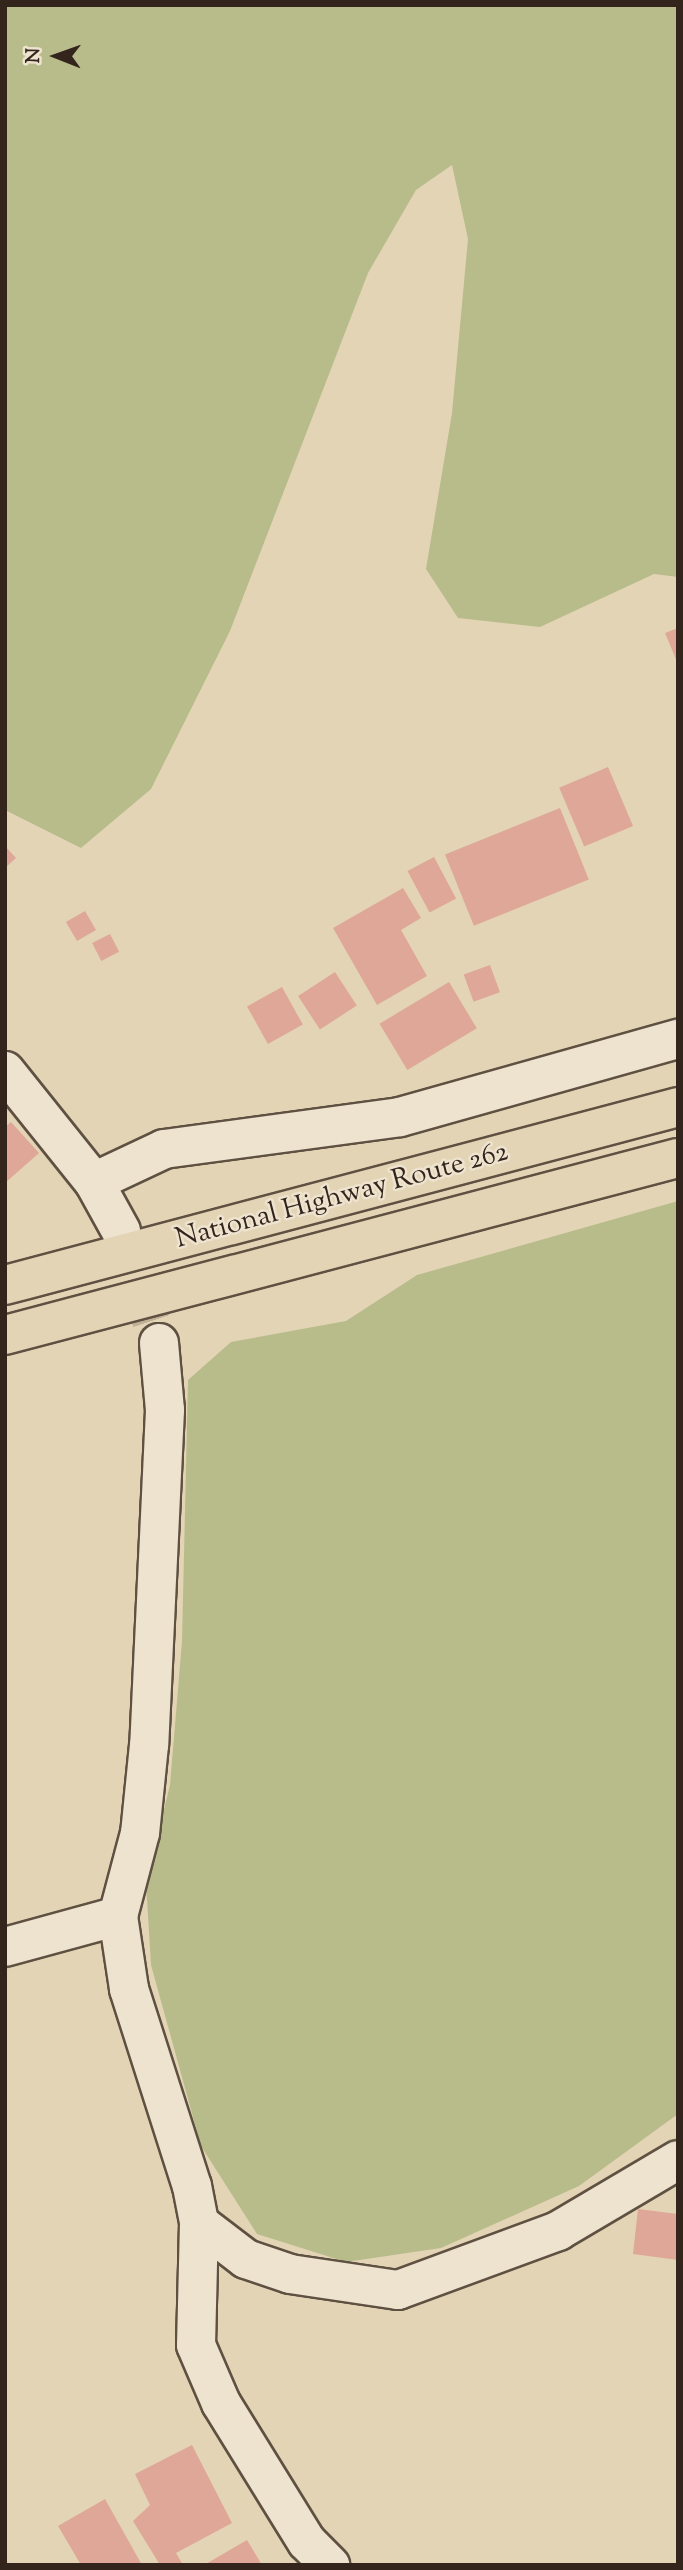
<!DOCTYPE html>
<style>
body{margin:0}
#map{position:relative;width:683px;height:2570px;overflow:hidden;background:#e3d4b5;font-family:"Sorts Mill Goudy",serif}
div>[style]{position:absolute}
.green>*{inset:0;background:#b8bc8b}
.building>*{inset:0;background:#dfa797;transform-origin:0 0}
.street-tunnel>*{height:38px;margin-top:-19px;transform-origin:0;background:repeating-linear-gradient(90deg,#c0b196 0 38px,transparent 0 57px)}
.roads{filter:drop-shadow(2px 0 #5f5142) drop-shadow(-2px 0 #5f5142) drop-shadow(0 2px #5f5142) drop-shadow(0 -2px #5f5142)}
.street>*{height:38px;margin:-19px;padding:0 19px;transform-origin:19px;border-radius:19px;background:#ede3cf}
.secondary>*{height:38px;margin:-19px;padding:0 19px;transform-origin:19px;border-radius:19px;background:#ede3cf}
.highway>*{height:38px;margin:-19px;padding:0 19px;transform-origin:19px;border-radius:19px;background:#e3d4b5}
span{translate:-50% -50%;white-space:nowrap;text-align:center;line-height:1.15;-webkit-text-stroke:5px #ede3cf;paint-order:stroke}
.street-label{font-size:28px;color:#33251c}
.frame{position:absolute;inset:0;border:7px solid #33251c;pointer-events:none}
.north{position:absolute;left:21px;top:21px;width:70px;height:70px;-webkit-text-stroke:5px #ede3cf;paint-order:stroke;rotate:271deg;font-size:19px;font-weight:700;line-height:28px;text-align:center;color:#33251c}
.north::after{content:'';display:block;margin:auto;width:24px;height:32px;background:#33251c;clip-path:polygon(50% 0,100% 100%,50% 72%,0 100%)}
</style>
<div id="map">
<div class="green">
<i style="clip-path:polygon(5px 5px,678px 5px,678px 577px,654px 574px,540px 627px,458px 618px,426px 569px,452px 413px,468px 239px,452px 165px,416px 190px,368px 273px,230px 631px,151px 789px,81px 848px,5px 810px)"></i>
<i style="clip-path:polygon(678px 1201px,678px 2114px,579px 2186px,441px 2248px,346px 2262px,257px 2234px,201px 2146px,151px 1965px,146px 1883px,170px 1785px,182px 1641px,188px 1380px,231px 1342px,346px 1321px,417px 1275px)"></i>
</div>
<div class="building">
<i style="clip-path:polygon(678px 628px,678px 664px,665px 633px)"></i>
<i style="left:608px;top:767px;width:64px;height:53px;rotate:67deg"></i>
<i style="left:560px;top:808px;width:77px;height:124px;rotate:68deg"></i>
<i style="clip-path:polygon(5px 846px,16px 858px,5px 868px)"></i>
<i style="left:434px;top:857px;width:47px;height:30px;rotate:62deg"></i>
<i style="clip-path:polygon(403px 888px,421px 918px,401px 930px,427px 976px,377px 1005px,333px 928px)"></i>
<i style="left:85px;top:911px;width:22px;height:22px;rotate:60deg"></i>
<i style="left:110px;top:934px;width:20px;height:20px;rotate:63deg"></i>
<i style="left:490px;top:965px;width:29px;height:28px;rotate:70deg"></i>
<i style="left:335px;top:972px;width:40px;height:44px;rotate:57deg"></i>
<i style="left:449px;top:982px;width:54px;height:81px;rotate:59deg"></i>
<i style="left:282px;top:987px;width:43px;height:40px;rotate:61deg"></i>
<i style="clip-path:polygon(11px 1122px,39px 1153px,5px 1183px,5px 1127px)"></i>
<i style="clip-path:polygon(638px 2209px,678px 2214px,678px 2260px,633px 2254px)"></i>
<i style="clip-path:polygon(192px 2445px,232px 2523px,176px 2553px,183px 2565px,160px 2565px,133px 2521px,150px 2505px,135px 2474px)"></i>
<i style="clip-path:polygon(105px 2499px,142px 2565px,81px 2565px,58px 2526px)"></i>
<i style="clip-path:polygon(247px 2540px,262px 2565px,204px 2565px)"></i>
</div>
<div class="street-tunnel">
<i style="left:121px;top:1231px;width:118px;rotate:71.3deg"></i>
</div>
<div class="roads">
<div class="street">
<i style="left:94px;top:1182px;width:77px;rotate:-25.2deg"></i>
<i style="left:164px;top:1149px;width:238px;rotate:-7.7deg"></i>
<i style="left:400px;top:1117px;width:289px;rotate:-15.7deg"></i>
<i style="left:159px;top:1343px;width:67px;rotate:84.9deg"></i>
<i style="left:165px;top:1410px;width:335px;rotate:92.7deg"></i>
<i style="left:149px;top:1745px;width:88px;rotate:95.8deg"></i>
<i style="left:140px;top:1833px;width:86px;rotate:104.8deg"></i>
<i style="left:118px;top:1916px;width:74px;rotate:81.4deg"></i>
<i style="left:129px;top:1989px;width:207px;rotate:72.3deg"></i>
<i style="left:192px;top:2186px;width:38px;rotate:79deg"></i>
<i style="left:199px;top:2223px;width:122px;rotate:91.4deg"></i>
<i style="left:196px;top:2345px;width:63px;rotate:66.7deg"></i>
<i style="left:221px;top:2403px;width:163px;rotate:58.3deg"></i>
<i style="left:307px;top:2542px;width:33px;rotate:45deg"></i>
<i style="left:5px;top:1947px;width:117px;rotate:-15.3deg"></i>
<i style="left:199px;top:2223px;width:59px;rotate:37.5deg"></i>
<i style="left:246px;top:2259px;width:46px;rotate:18.8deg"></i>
<i style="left:290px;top:2274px;width:109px;rotate:8.4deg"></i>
<i style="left:398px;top:2290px;width:171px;rotate:-20.2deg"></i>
<i style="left:558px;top:2231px;width:139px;rotate:-30.6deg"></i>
</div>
<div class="secondary">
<i style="left:5px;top:1071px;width:142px;rotate:51.3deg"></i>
<i style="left:94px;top:1182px;width:56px;rotate:61.1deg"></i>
</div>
<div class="highway">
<i style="left:5px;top:1285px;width:696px;rotate:-14.81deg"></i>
<i style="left:5px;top:1335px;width:696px;rotate:-14.74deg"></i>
</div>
</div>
<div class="street-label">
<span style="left:342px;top:1196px;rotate:-15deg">National Highway Route 262</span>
</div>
<div class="frame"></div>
<div class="north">N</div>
</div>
